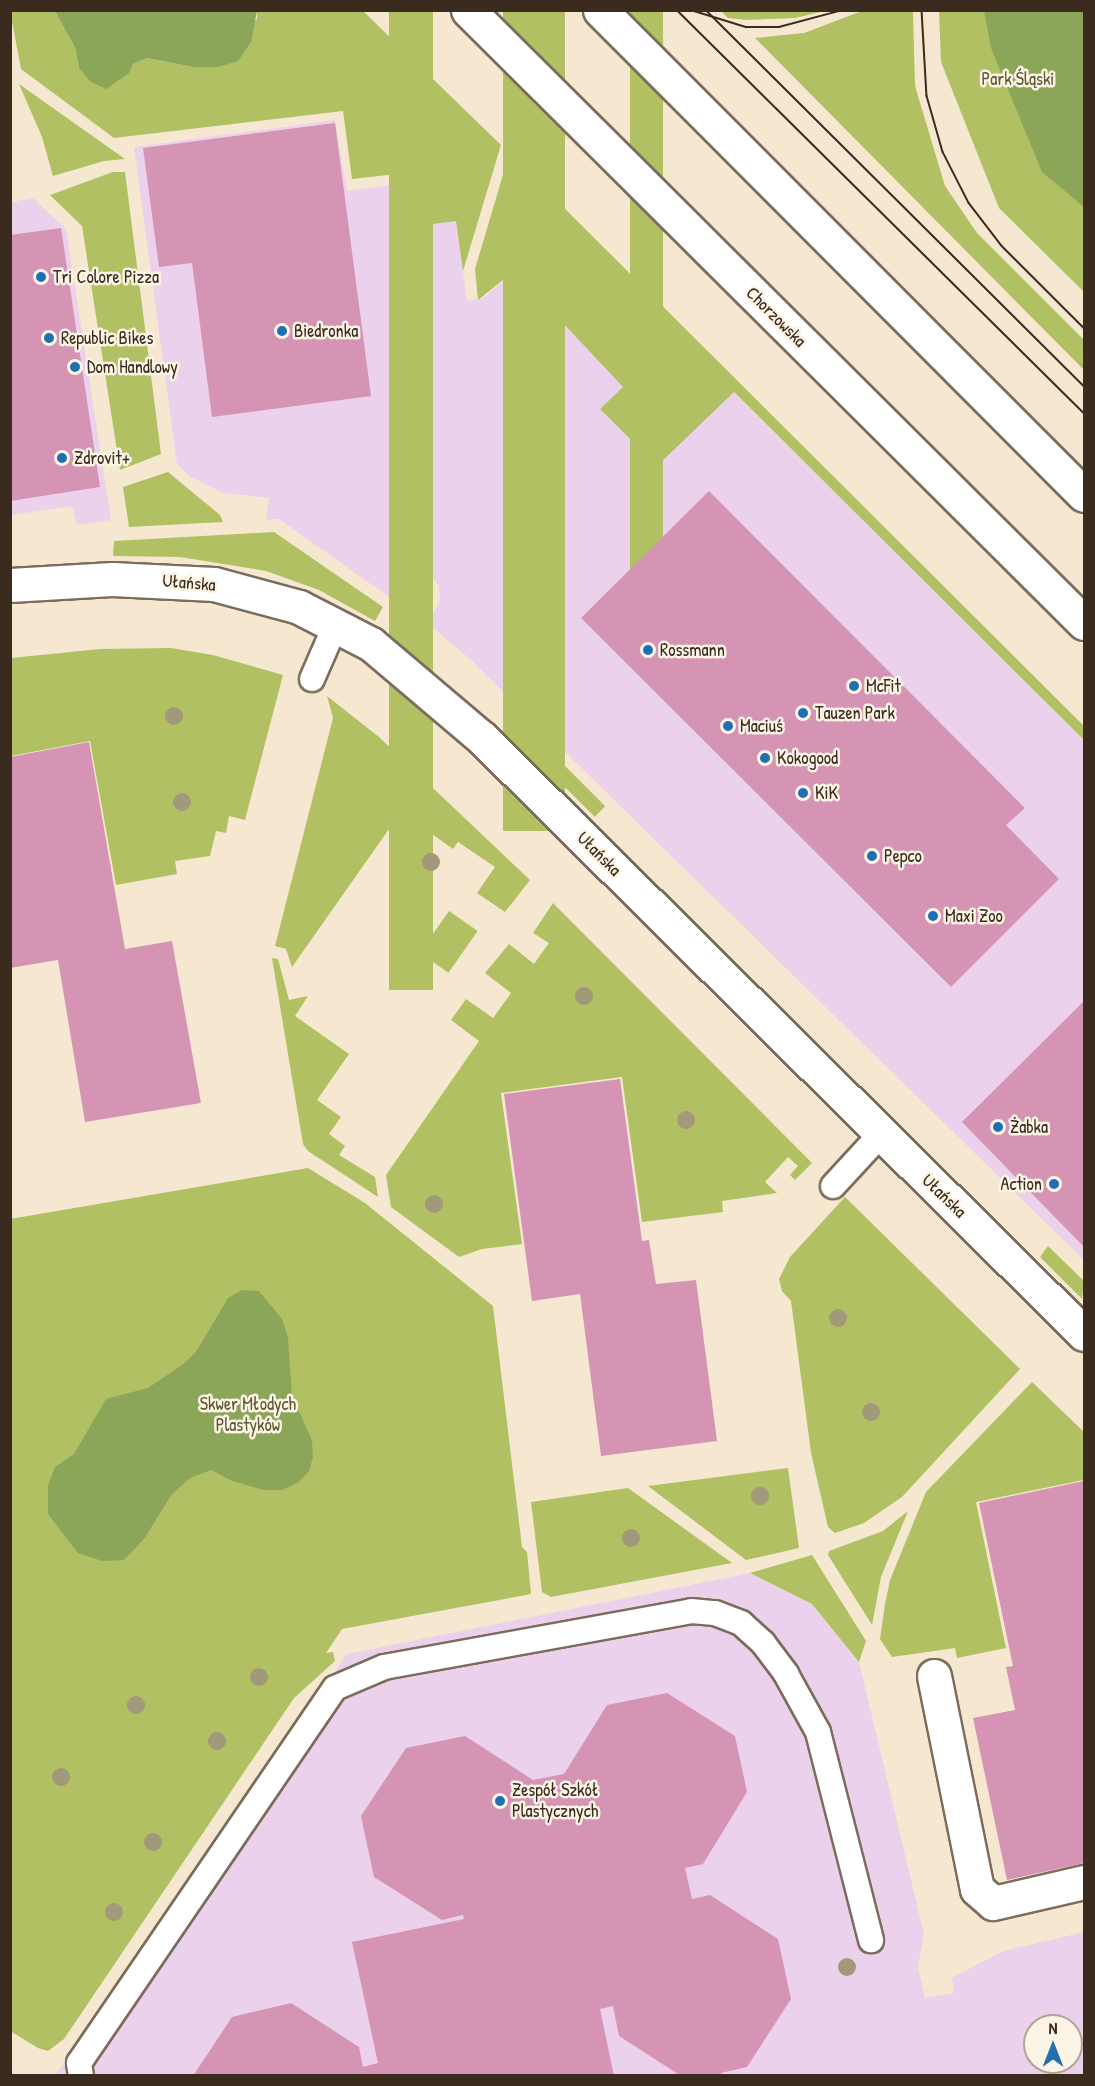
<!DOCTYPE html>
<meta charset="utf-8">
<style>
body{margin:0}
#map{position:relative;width:1095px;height:2086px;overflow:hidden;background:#f6e8d0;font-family:"Patrick Hand",sans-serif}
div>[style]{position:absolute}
.built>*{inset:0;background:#ebd1eb}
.green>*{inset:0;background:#b0c063;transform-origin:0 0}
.forest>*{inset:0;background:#8ca659}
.building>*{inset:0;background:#d594b3}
.roads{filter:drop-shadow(2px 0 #7c6c5c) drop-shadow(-2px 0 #7c6c5c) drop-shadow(0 2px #7c6c5c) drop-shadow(0 -2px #7c6c5c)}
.service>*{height:24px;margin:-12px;padding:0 12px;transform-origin:12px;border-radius:12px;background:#fff}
.minor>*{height:33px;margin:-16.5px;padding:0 16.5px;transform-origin:16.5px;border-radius:16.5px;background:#fff}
.secondary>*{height:33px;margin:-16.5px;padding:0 16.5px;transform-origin:16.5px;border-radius:16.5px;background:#fff}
.tram>*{height:1.5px;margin:-0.75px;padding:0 0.75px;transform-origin:0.75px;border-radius:0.75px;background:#3b2a1e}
.trees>*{width:18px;height:18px;margin:-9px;border-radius:50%;background:#a2987a}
.dots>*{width:16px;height:16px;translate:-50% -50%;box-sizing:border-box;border:3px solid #fcf5e5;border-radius:50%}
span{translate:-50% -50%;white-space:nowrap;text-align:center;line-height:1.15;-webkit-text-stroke:5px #fcf5e5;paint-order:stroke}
.park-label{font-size:18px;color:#5e5733}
.poi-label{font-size:18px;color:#3b2a1e}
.left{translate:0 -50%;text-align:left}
.right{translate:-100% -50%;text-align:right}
.street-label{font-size:18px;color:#3b2a1e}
.frame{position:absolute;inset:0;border:12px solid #3b2a1e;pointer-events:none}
.north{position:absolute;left:1023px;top:2014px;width:60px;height:60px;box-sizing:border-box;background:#fcf5e5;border:2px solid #afa495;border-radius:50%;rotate:0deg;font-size:16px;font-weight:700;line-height:24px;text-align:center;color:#3b2a1e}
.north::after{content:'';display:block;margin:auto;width:21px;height:27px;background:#1f6fb2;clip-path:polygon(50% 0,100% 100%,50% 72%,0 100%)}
</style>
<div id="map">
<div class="built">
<i style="clip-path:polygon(335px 120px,347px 191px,406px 183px,422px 199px,456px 221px,467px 301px,484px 298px,514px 271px,623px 387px,600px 409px,656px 466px,733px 392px,1084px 740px,1084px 1260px,469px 658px,428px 624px,440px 601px,439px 586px,425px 567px,399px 604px,279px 519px,266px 520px,269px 498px,223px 493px,189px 476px,177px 464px,134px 147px)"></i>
<i style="clip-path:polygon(33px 198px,66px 229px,111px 520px,77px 525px,72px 506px,11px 515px,11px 202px)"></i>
<i style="clip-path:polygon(evenodd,750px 1573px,812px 1604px,859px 1662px,924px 1934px,918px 1966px,925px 1998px,954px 1993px,952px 1978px,1003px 1951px,1084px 1932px,1084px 2075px,55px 2076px,347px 1654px,750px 1573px,1035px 2026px,1071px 2026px,1071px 2062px,1035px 2062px,1035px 2026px)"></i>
</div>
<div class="green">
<i style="clip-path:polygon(10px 11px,55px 11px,75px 48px,79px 68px,128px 73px,133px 64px,147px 58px,193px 67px,257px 19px,257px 11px,363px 11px,501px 145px,463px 271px,456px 221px,425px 225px,422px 199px,397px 174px,352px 179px,343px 111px,114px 138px,21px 69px)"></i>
<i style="left:389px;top:11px;width:44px;height:979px"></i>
<i style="left:503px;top:11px;width:62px;height:820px"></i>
<i style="left:630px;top:11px;width:33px;height:639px"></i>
<i style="clip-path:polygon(721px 11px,825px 11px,795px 18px,746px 20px,728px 18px)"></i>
<i style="clip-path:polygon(862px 11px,913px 11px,915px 86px,945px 186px,977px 233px,1084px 340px,1084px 370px,755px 38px,804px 33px)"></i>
<i style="clip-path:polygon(939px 11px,1084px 11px,1084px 292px,999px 208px,941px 62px)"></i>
<i style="clip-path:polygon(19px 84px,125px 159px,104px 161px,53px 176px,42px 137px)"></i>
<i style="clip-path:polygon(522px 166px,1084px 726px,1084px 740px,734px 392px,657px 466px,600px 409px,623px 387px,514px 271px,478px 300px,475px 269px,505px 168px)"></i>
<i style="clip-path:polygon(113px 172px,125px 172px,161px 454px,120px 470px,82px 226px,50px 195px)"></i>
<i style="clip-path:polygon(168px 472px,220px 515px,223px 522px,129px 527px,123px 487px)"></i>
<i style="clip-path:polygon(274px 532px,383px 607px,375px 621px,319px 590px,266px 571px,180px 557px,113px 556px,114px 541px)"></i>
<i style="clip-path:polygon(171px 648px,213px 655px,283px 675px,245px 820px,229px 816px,226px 833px,216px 831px,210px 856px,175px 861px,177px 874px,116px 885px,90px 741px,11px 756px,11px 658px,100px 649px)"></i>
<i style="clip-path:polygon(327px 696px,379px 737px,530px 880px,505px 912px,477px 893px,495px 867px,458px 842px,453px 849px,401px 812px,292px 967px,286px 949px,275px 946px,333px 718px)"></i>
<i style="left:543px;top:744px;width:88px;height:15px;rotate:45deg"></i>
<i style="clip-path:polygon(553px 903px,812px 1163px,795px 1180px,790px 1175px,798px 1166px,788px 1157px,765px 1182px,777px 1193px,722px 1201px,723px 1212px,642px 1222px,622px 1077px,501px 1093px,522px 1244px,482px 1249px,459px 1257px,391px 1207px,386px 1175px,479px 1041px,451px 1020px,466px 999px,493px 1018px,511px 993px,485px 973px,509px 944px,534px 964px,549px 943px,533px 933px)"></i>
<i style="left:449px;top:911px;width:35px;height:51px;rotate:35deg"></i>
<i style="clip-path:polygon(272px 958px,278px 959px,289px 1000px,308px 996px,295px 1016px,349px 1054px,317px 1100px,341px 1117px,329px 1134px,345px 1146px,339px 1155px,375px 1177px,378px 1197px,308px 1151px,303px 1144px)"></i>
<i style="clip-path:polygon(308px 1168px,365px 1203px,493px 1306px,522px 1547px,527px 1552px,531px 1594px,342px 1629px,326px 1653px,333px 1652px,335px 1661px,294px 1698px,64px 2039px,48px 2051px,38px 2048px,10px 2031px,10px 1219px)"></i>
<i style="clip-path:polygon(845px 1197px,1020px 1369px,902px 1497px,864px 1523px,835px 1533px,828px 1527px,811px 1453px,791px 1301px,782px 1291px,779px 1279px,790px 1257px)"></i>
<i style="clip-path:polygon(1048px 1246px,1084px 1281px,1082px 1299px,1040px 1257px)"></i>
<i style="clip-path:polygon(1032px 1382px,1084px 1432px,1084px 1480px,976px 1502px,1006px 1648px,957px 1658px,955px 1648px,892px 1657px,880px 1639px,885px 1604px,890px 1580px,926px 1492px)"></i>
<i style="clip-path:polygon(788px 1468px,799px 1548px,746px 1560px,648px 1486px)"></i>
<i style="clip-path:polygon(628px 1488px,732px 1563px,551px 1597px,542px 1592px,531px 1502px)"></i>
<i style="clip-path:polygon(908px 1511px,881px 1577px,872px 1625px,828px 1555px,829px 1551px,883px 1531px)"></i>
<i style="clip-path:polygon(812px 1555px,866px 1641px,859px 1662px,812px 1604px,750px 1573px)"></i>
</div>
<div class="forest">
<i style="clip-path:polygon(257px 11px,251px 42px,238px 61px,218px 67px,193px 67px,147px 58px,133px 64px,129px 73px,106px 89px,91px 82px,79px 68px,75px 48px,55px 11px)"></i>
<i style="clip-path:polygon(984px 11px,1084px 11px,1084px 207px,1042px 172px,991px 48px)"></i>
<i style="clip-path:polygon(242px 1290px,259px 1291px,282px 1319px,288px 1337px,292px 1396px,312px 1440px,313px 1457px,309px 1471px,299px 1482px,282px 1490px,264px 1490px,232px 1481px,211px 1470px,190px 1478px,172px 1494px,144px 1539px,124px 1560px,102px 1561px,78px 1553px,48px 1514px,48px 1485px,55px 1467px,74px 1454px,106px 1399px,148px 1388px,182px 1365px,196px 1352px,228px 1298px)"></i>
</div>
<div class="building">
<i style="clip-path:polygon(335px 123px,371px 396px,212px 417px,192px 263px,159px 267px,143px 148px)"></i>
<i style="clip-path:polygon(61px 228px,100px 487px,10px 501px,10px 235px)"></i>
<i style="clip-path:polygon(709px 491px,1025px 808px,1006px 825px,1059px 879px,951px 987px,581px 618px)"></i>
<i style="clip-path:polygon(89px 742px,125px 949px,172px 941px,201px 1103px,85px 1122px,58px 960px,10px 968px,10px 757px)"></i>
<i style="clip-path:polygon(1084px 1001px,1084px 1247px,962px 1122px)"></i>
<i style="clip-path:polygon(620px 1079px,642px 1241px,649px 1240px,656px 1284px,696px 1280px,717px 1441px,601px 1456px,580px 1294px,532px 1301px,504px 1094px)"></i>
<i style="clip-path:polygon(1084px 1481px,1084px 1863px,1007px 1880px,973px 1718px,1015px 1710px,1006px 1667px,1013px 1666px,979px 1503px)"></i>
<i style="clip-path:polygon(667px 1693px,735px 1736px,747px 1792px,703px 1864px,685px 1868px,692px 1899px,710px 1895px,778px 1939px,791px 1999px,747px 2067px,721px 2073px,721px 2076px,681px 2076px,619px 2036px,613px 2006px,600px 2009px,614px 2076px,193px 2076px,232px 2017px,291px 2003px,359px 2047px,363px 2067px,378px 2063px,352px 1942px,464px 1919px,463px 1915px,442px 1920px,374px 1877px,361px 1816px,406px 1748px,465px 1736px,533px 1780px,564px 1774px,607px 1705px)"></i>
</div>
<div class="roads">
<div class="service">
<i style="left:312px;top:679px;width:60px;rotate:-66.4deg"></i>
<i style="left:833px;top:1186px;width:71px;rotate:-47.3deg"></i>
<i style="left:81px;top:2076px;width:13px;rotate:-99deg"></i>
<i style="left:79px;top:2063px;width:454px;rotate:-55.7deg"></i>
<i style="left:335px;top:1688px;width:53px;rotate:-23.2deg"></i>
<i style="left:384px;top:1667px;width:312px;rotate:-10.3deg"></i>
<i style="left:691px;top:1611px;width:24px;rotate:5deg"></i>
<i style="left:715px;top:1613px;width:28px;rotate:21deg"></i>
<i style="left:741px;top:1623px;width:30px;rotate:42deg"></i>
<i style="left:763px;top:1643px;width:39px;rotate:53deg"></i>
<i style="left:786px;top:1674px;width:66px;rotate:61.1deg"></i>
<i style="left:818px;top:1732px;width:215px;rotate:75.7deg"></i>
</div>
<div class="minor">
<i style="left:10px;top:585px;width:102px;rotate:-3.4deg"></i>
<i style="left:112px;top:579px;width:102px;rotate:2.8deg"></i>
<i style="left:214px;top:584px;width:88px;rotate:15.1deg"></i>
<i style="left:299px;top:607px;width:81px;rotate:27.2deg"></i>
<i style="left:371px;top:644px;width:145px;rotate:40.3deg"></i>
<i style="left:482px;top:738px;width:847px;rotate:44.71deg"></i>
<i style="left:934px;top:1676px;width:217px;rotate:78.6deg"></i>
<i style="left:977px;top:1889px;width:21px;rotate:41deg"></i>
<i style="left:993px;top:1903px;width:93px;rotate:-13deg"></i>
</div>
<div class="secondary">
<i style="left:468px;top:10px;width:869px;rotate:44.86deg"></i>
<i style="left:600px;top:10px;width:685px;rotate:45.06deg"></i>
</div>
</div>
<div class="tram">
<i style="left:677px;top:10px;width:573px;rotate:44.72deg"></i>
<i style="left:691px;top:10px;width:58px;rotate:17.2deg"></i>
<i style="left:746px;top:27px;width:33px"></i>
<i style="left:779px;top:27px;width:66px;rotate:-14.9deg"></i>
<i style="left:706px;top:10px;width:533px;rotate:44.85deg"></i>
<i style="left:922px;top:10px;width:86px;rotate:86.7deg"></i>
<i style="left:927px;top:96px;width:58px;rotate:74.1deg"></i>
<i style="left:943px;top:152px;width:57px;rotate:63deg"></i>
<i style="left:969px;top:203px;width:54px;rotate:52.5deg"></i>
<i style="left:1002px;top:246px;width:116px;rotate:45deg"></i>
</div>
<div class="trees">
<i style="left:174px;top:716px"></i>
<i style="left:182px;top:802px"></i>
<i style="left:431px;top:862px"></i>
<i style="left:584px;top:996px"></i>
<i style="left:686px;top:1120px"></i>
<i style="left:434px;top:1204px"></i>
<i style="left:838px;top:1318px"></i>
<i style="left:871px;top:1412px"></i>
<i style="left:760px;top:1496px"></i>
<i style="left:631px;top:1538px"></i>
<i style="left:259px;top:1677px"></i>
<i style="left:136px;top:1705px"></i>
<i style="left:217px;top:1741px"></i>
<i style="left:61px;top:1777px"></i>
<i style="left:153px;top:1842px"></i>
<i style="left:114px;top:1912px"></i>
<i style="left:847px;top:1967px"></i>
</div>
<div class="dots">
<i style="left:41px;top:277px;background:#1f6fb2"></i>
<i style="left:282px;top:331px;background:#1f6fb2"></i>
<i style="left:49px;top:338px;background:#1f6fb2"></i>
<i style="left:75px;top:367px;background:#1f6fb2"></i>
<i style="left:62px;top:458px;background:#1f6fb2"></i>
<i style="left:648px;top:650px;background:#1f6fb2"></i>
<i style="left:854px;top:686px;background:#1f6fb2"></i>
<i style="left:803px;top:713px;background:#1f6fb2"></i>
<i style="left:728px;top:726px;background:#1f6fb2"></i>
<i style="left:765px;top:758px;background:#1f6fb2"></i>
<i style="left:803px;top:793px;background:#1f6fb2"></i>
<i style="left:872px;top:856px;background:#1f6fb2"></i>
<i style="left:933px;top:916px;background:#1f6fb2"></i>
<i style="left:998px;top:1127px;background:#1f6fb2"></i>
<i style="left:1054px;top:1184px;background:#1f6fb2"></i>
<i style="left:500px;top:1801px;background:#1f6fb2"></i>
</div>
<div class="park-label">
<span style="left:1018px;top:79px">Park Śląski</span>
<span style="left:248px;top:1415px">Skwer Młodych<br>Plastyków</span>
</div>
<div class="poi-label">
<span class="left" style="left:53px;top:277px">Tri Colore Pizza</span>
<span class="left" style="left:294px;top:331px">Biedronka</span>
<span class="left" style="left:61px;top:338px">Republic Bikes</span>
<span class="left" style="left:87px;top:367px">Dom Handlowy</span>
<span class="left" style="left:74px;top:458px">Zdrovit+</span>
<span class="left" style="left:660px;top:650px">Rossmann</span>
<span class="left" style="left:866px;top:686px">McFit</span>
<span class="left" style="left:815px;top:713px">Tauzen Park</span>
<span class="left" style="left:740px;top:726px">Maciuś</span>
<span class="left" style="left:777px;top:758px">Kokogood</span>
<span class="left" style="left:815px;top:793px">KiK</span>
<span class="left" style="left:884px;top:856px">Pepco</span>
<span class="left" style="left:945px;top:916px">Maxi Zoo</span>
<span class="left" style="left:1010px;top:1127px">Żabka</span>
<span class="right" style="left:1042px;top:1184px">Action</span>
<span class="left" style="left:512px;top:1801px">Zespół Szkół<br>Plastycznych</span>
</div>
<div class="street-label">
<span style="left:776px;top:317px;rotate:45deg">Chorzowska</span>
<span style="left:189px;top:583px;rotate:5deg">Ułańska</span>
<span style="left:599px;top:854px;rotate:45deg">Ułańska</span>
<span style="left:944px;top:1196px;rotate:44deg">Ułańska</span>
</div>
<div class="frame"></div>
<div class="north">N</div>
</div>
